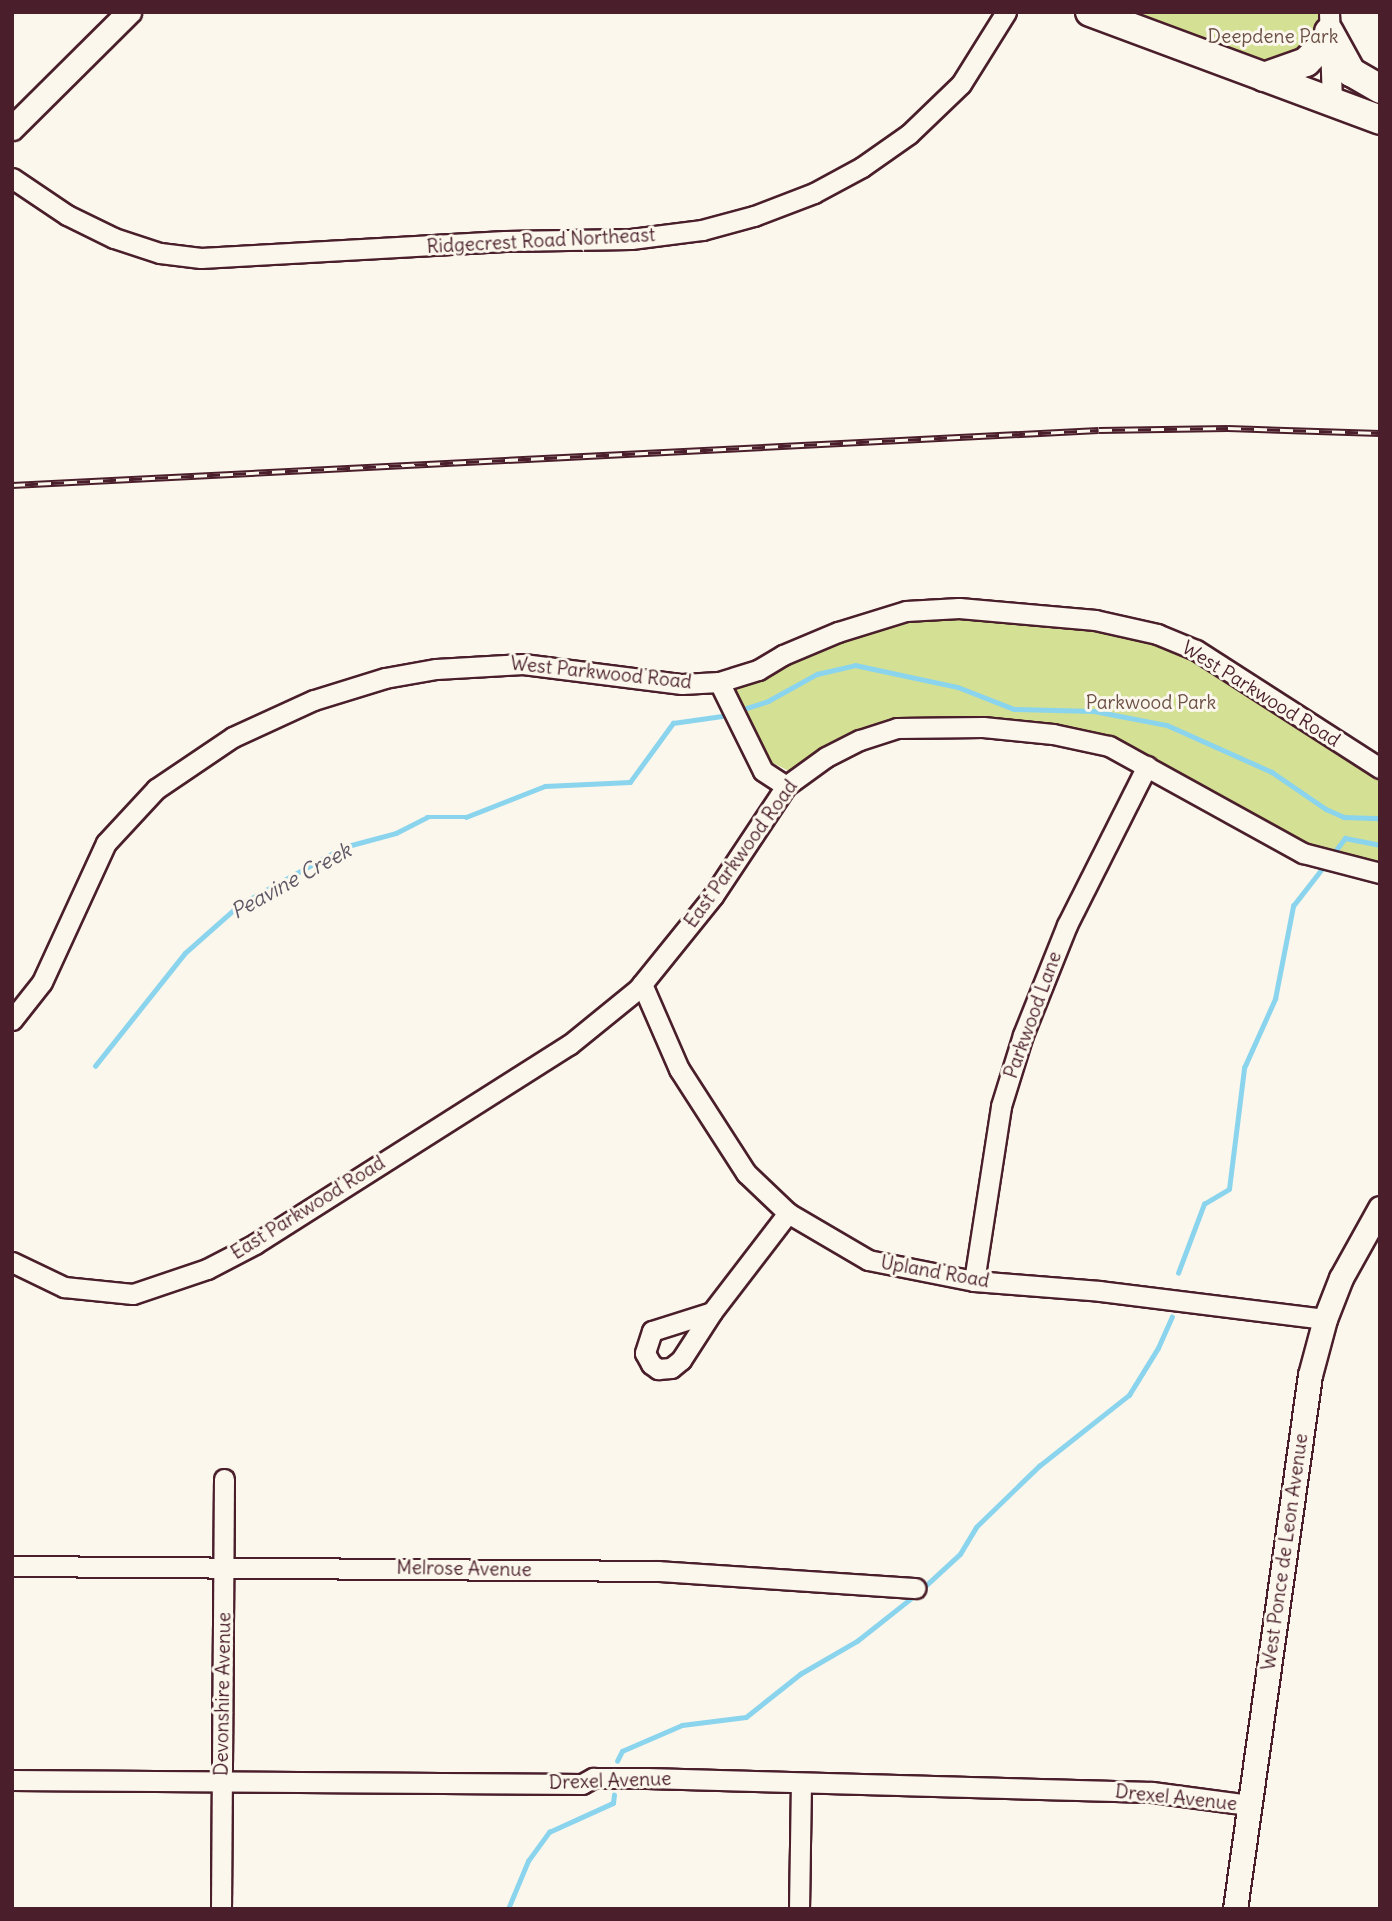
<!DOCTYPE html>
<style>
body{margin:0}
#map{position:relative;width:1392px;height:1921px;overflow:hidden;background:#fbf7ec;font-family:Delius,sans-serif}
div>[style]{position:absolute}
.green>*{inset:0;background:#d4e093}
.stream>*{height:4.5px;margin:-2.25px;padding:0 2.25px;transform-origin:2.25px;border-radius:2.25px;background:#8bd4ed}
.roads{filter:drop-shadow(2px 0 #4a1f2b) drop-shadow(-2px 0 #4a1f2b) drop-shadow(0 2px #4a1f2b) drop-shadow(0 -2px #4a1f2b)}
.minor>*{height:19px;margin:-9.5px;padding:0 9.5px;transform-origin:9.5px;border-radius:9.5px;background:#fbf7ec}
.major>*{height:23px;margin:-11.5px;padding:0 11.5px;transform-origin:11.5px;border-radius:11.5px;background:#fbf7ec}
.highway>*{height:28px;margin:-14px;padding:0 14px;transform-origin:14px;border-radius:14px;background:#fbf7ec}
.rail>*{height:7px;margin-top:-3.5px;transform-origin:0;background:repeating-linear-gradient(90deg,#fbf7ec 0 13px,#4a1f2b 0 26px);box-sizing:border-box;border-block:2px solid #4a1f2b}
span{translate:-50% -50%;white-space:nowrap;text-align:center;line-height:1.15;-webkit-text-stroke:6px #fbf7ec;paint-order:stroke}
.park-label{font-size:19px;color:#6c4f45}
.street-label{font-size:19px;color:#4a1f2b}
.water-label{font-size:21px;color:#5e5565;font-style:italic}
.frame{position:absolute;inset:0;border:14px solid #4a1f2b;pointer-events:none}
</style>
<div id="map">
<div class="green">
<i style="clip-path:polygon(1127px 12px,1323px 12px,1316px 47px,1272px 64px)"></i>
<i style="clip-path:polygon(921px 616px,991px 618px,1095px 628px,1175px 645px,1380px 780px,1380px 869px,1303px 853px,1147px 766px,1048px 736px,960px 725px,830px 751px,789px 771px,769px 761px,734px 689px,880px 627px)"></i>
</div>
<div class="stream">
<i style="left:747px;top:708px;width:22px;rotate:-18deg"></i>
<i style="left:768px;top:701px;width:56px;rotate:-28.9deg"></i>
<i style="left:817px;top:674px;width:39px;rotate:-13deg"></i>
<i style="left:855px;top:665px;width:105px;rotate:12.1deg"></i>
<i style="left:958px;top:687px;width:60px;rotate:21.4deg"></i>
<i style="left:1014px;top:709px;width:80px;rotate:1.4deg"></i>
<i style="left:1094px;top:711px;width:74px;rotate:10.9deg"></i>
<i style="left:1167px;top:725px;width:115px;rotate:24.1deg"></i>
<i style="left:1272px;top:772px;width:65px;rotate:34.4deg"></i>
<i style="left:1326px;top:809px;width:20px;rotate:24deg"></i>
<i style="left:1344px;top:817px;width:36px;rotate:2deg"></i>
<i style="left:1336px;top:850px;width:15px;rotate:-53deg"></i>
<i style="left:1345px;top:838px;width:36px;rotate:11deg"></i>
<i style="left:95px;top:1066px;width:144px;rotate:-51.5deg"></i>
<i style="left:185px;top:953px;width:72px;rotate:-41.6deg"></i>
<i style="left:239px;top:905px;width:120px;rotate:-28.9deg"></i>
<i style="left:344px;top:847px;width:54px;rotate:-15.1deg"></i>
<i style="left:396px;top:833px;width:35px;rotate:-27deg"></i>
<i style="left:427px;top:817px;width:39px"></i>
<i style="left:466px;top:817px;width:85px;rotate:-21.4deg"></i>
<i style="left:545px;top:786px;width:85px;rotate:-2.7deg"></i>
<i style="left:630px;top:782px;width:73px;rotate:-53.9deg"></i>
<i style="left:673px;top:723px;width:49px;rotate:-8.1deg"></i>
<i style="left:1178px;top:1273px;width:74px;rotate:-69.4deg"></i>
<i style="left:1204px;top:1204px;width:29px;rotate:-31deg"></i>
<i style="left:1229px;top:1189px;width:122px;rotate:-82.9deg"></i>
<i style="left:1244px;top:1068px;width:76px;rotate:-65.8deg"></i>
<i style="left:1275px;top:999px;width:95px;rotate:-79deg"></i>
<i style="left:1293px;top:906px;width:46px;rotate:-52.1deg"></i>
<i style="left:921px;top:1590px;width:53px;rotate:-42.7deg"></i>
<i style="left:960px;top:1554px;width:31px;rotate:-59deg"></i>
<i style="left:976px;top:1527px;width:88px;rotate:-44.1deg"></i>
<i style="left:1039px;top:1466px;width:115px;rotate:-38.3deg"></i>
<i style="left:1129px;top:1395px;width:55px;rotate:-58.3deg"></i>
<i style="left:1158px;top:1348px;width:34px;rotate:-66deg"></i>
<i style="left:617px;top:1761px;width:11px;rotate:-63deg"></i>
<i style="left:622px;top:1751px;width:65px;rotate:-23.4deg"></i>
<i style="left:682px;top:1725px;width:64px;rotate:-7.1deg"></i>
<i style="left:746px;top:1717px;width:69px;rotate:-38.5deg"></i>
<i style="left:800px;top:1674px;width:66px;rotate:-30.1deg"></i>
<i style="left:857px;top:1641px;width:73px;rotate:-38.3deg"></i>
<i style="left:508px;top:1909px;width:52px;rotate:-67.4deg"></i>
<i style="left:528px;top:1861px;width:36px;rotate:-54deg"></i>
<i style="left:549px;top:1832px;width:70px;rotate:-24.4deg"></i>
<i style="left:613px;top:1803px;width:8px;rotate:-83deg"></i>
</div>
<div class="roads">
<div class="minor">
<i style="left:1329px;top:12px;width:92px;rotate:88.1deg"></i>
<i style="left:12px;top:178px;width:66px;rotate:33.9deg"></i>
<i style="left:67px;top:215px;width:52px;rotate:26.1deg"></i>
<i style="left:114px;top:238px;width:48px;rotate:18.1deg"></i>
<i style="left:160px;top:253px;width:41px;rotate:7deg"></i>
<i style="left:201px;top:258px;width:304px;rotate:-3.2deg"></i>
<i style="left:505px;top:241px;width:126px;rotate:-0.9deg"></i>
<i style="left:631px;top:239px;width:72px;rotate:-7.2deg"></i>
<i style="left:702px;top:230px;width:54px;rotate:-15.1deg"></i>
<i style="left:754px;top:216px;width:64px;rotate:-21deg"></i>
<i style="left:814px;top:193px;width:55px;rotate:-28.4deg"></i>
<i style="left:862px;top:167px;width:57px;rotate:-35.1deg"></i>
<i style="left:909px;top:134px;width:72px;rotate:-43.9deg"></i>
<i style="left:961px;top:84px;width:85px;rotate:-58deg"></i>
<i style="left:719px;top:682px;width:99px;rotate:63.7deg"></i>
<i style="left:763px;top:771px;width:27px;rotate:33deg"></i>
<i style="left:642px;top:984px;width:93px;rotate:66.5deg"></i>
<i style="left:679px;top:1069px;width:124px;rotate:57.2deg"></i>
<i style="left:746px;top:1173px;width:58px;rotate:43.6deg"></i>
<i style="left:788px;top:1213px;width:93px;rotate:30.4deg"></i>
<i style="left:868px;top:1260px;width:108px;rotate:11.2deg"></i>
<i style="left:974px;top:1281px;width:126px;rotate:4.5deg"></i>
<i style="left:1100px;top:1291px;width:227px;rotate:7.1deg"></i>
<i style="left:12px;top:1020px;width:48px;rotate:-51.7deg"></i>
<i style="left:42px;top:982px;width:153px;rotate:-65.3deg"></i>
<i style="left:106px;top:843px;width:74px;rotate:-47.2deg"></i>
<i style="left:156px;top:789px;width:93px;rotate:-34deg"></i>
<i style="left:233px;top:737px;width:89px;rotate:-24.6deg"></i>
<i style="left:314px;top:700px;width:74px;rotate:-17.2deg"></i>
<i style="left:385px;top:678px;width:52px;rotate:-10deg"></i>
<i style="left:436px;top:669px;width:87px;rotate:-3.3deg"></i>
<i style="left:523px;top:664px;width:160px;rotate:7.2deg"></i>
<i style="left:682px;top:684px;width:37px;rotate:-3deg"></i>
<i style="left:719px;top:682px;width:41px;rotate:-17.1deg"></i>
<i style="left:758px;top:670px;width:29px;rotate:-31deg"></i>
<i style="left:783px;top:655px;width:60px;rotate:-22.7deg"></i>
<i style="left:838px;top:632px;width:71px;rotate:-17.2deg"></i>
<i style="left:906px;top:611px;width:53px;rotate:-3.2deg"></i>
<i style="left:959px;top:608px;width:137px;rotate:5deg"></i>
<i style="left:1095px;top:620px;width:64px;rotate:12.7deg"></i>
<i style="left:1157px;top:634px;width:42px;rotate:22.3deg"></i>
<i style="left:1196px;top:650px;width:219px;rotate:32.7deg"></i>
<i style="left:12px;top:1262px;width:58px;rotate:25.7deg"></i>
<i style="left:64px;top:1287px;width:69px;rotate:5.8deg"></i>
<i style="left:133px;top:1294px;width:78px;rotate:-18.7deg"></i>
<i style="left:207px;top:1269px;width:54px;rotate:-27.5deg"></i>
<i style="left:255px;top:1244px;width:372px;rotate:-32.4deg"></i>
<i style="left:569px;top:1045px;width:89px;rotate:-39.1deg"></i>
<i style="left:638px;top:989px;width:119px;rotate:-51.1deg"></i>
<i style="left:713px;top:896px;width:132px;rotate:-56.4deg"></i>
<i style="left:786px;top:786px;width:49px;rotate:-35.9deg"></i>
<i style="left:826px;top:757px;width:38px;rotate:-27deg"></i>
<i style="left:860px;top:740px;width:39px;rotate:-18deg"></i>
<i style="left:897px;top:728px;width:86px;rotate:-0.7deg"></i>
<i style="left:983px;top:727px;width:70px;rotate:5.7deg"></i>
<i style="left:1053px;top:734px;width:57px;rotate:12.1deg"></i>
<i style="left:1109px;top:746px;width:222px;rotate:28.9deg"></i>
<i style="left:1303px;top:853px;width:80px;rotate:14.6deg"></i>
<i style="left:974px;top:1281px;width:177px;rotate:-81.2deg"></i>
<i style="left:1001px;top:1106px;width:74px;rotate:-72.8deg"></i>
<i style="left:1023px;top:1035px;width:118px;rotate:-68.2deg"></i>
<i style="left:1067px;top:925px;width:178px;rotate:-63.3deg"></i>
<i style="left:712px;top:1312px;width:63px;rotate:162.4deg"></i>
<i style="left:652px;top:1331px;width:23px;rotate:108deg"></i>
<i style="left:645px;top:1353px;width:13px;rotate:61deg"></i>
<i style="left:651px;top:1364px;width:9px;rotate:36deg"></i>
<i style="left:658px;top:1369px;width:13px;rotate:-4deg"></i>
<i style="left:671px;top:1368px;width:13px;rotate:-39deg"></i>
<i style="left:681px;top:1360px;width:57px;rotate:-57.1deg"></i>
<i style="left:712px;top:1312px;width:125px;rotate:-52.5deg"></i>
<i style="left:12px;top:1566px;width:646px;rotate:0.44deg"></i>
<i style="left:658px;top:1571px;width:258px;rotate:3.8deg"></i>
<i style="left:12px;top:1780px;width:570px;rotate:0.4deg"></i>
<i style="left:582px;top:1784px;width:13px;rotate:-29deg"></i>
<i style="left:593px;top:1778px;width:54px"></i>
<i style="left:647px;top:1778px;width:505px;rotate:1.59deg"></i>
<i style="left:1152px;top:1792px;width:98px;rotate:7.6deg"></i>
<i style="left:221px;top:1909px;width:430px;rotate:-89.6deg"></i>
<i style="left:799px;top:1909px;width:125px;rotate:-89.1deg"></i>
</div>
<div class="major">
<i style="left:12px;top:128px;width:165px;rotate:-44.8deg"></i>
<i style="left:1235px;top:1909px;width:539px;rotate:-82.01deg"></i>
<i style="left:1310px;top:1375px;width:58px;rotate:-75deg"></i>
<i style="left:1325px;top:1319px;width:44px;rotate:-68.7deg"></i>
<i style="left:1341px;top:1278px;width:80px;rotate:-60.9deg"></i>
</div>
<div class="highway">
<i style="left:1090px;top:12px;width:309px;rotate:20.4deg"></i>
<i style="left:1329px;top:32px;width:46px;rotate:61.2deg"></i>
<i style="left:1351px;top:72px;width:34px;rotate:30deg"></i>
<i style="left:1264px;top:77px;width:45px;rotate:-19.7deg"></i>
<i style="left:1306px;top:62px;width:33px;rotate:-45deg"></i>
</div>
</div>
<div class="rail">
<i style="left:12px;top:485px;width:1088px;rotate:-2.9deg"></i>
<i style="left:1099px;top:430px;width:129px;rotate:-0.9deg"></i>
<i style="left:1228px;top:428px;width:152px;rotate:1.9deg"></i>
</div>
<div class="park-label">
<span style="left:1273px;top:37px">Deepdene Park</span>
<span style="left:1151px;top:703px">Parkwood Park</span>
</div>
<div class="street-label">
<span style="left:541px;top:241px;rotate:-3deg">Ridgecrest Road Northeast</span>
<span style="left:601px;top:673px;rotate:6deg">West Parkwood Road</span>
<span style="left:1261px;top:694px;rotate:32deg">West Parkwood Road</span>
<span style="left:741px;top:854px;rotate:-54deg">East Parkwood Road</span>
<span style="left:1033px;top:1015px;rotate:-70deg">Parkwood Lane</span>
<span style="left:308px;top:1208px;rotate:-32deg">East Parkwood Road</span>
<span style="left:935px;top:1272px;rotate:10deg">Upland Road</span>
<span style="left:1285px;top:1552px;rotate:-82deg">West Ponce de Leon Avenue</span>
<span style="left:464px;top:1569px;rotate:1deg">Melrose Avenue</span>
<span style="left:223px;top:1694px;rotate:-89deg">Devonshire Avenue</span>
<span style="left:610px;top:1781px;rotate:-2deg">Drexel Avenue</span>
<span style="left:1176px;top:1798px;rotate:6deg">Drexel Avenue</span>
</div>
<div class="water-label">
<span style="left:291px;top:881px;rotate:-29deg">Peavine Creek</span>
</div>
<div class="frame"></div>
</div>
